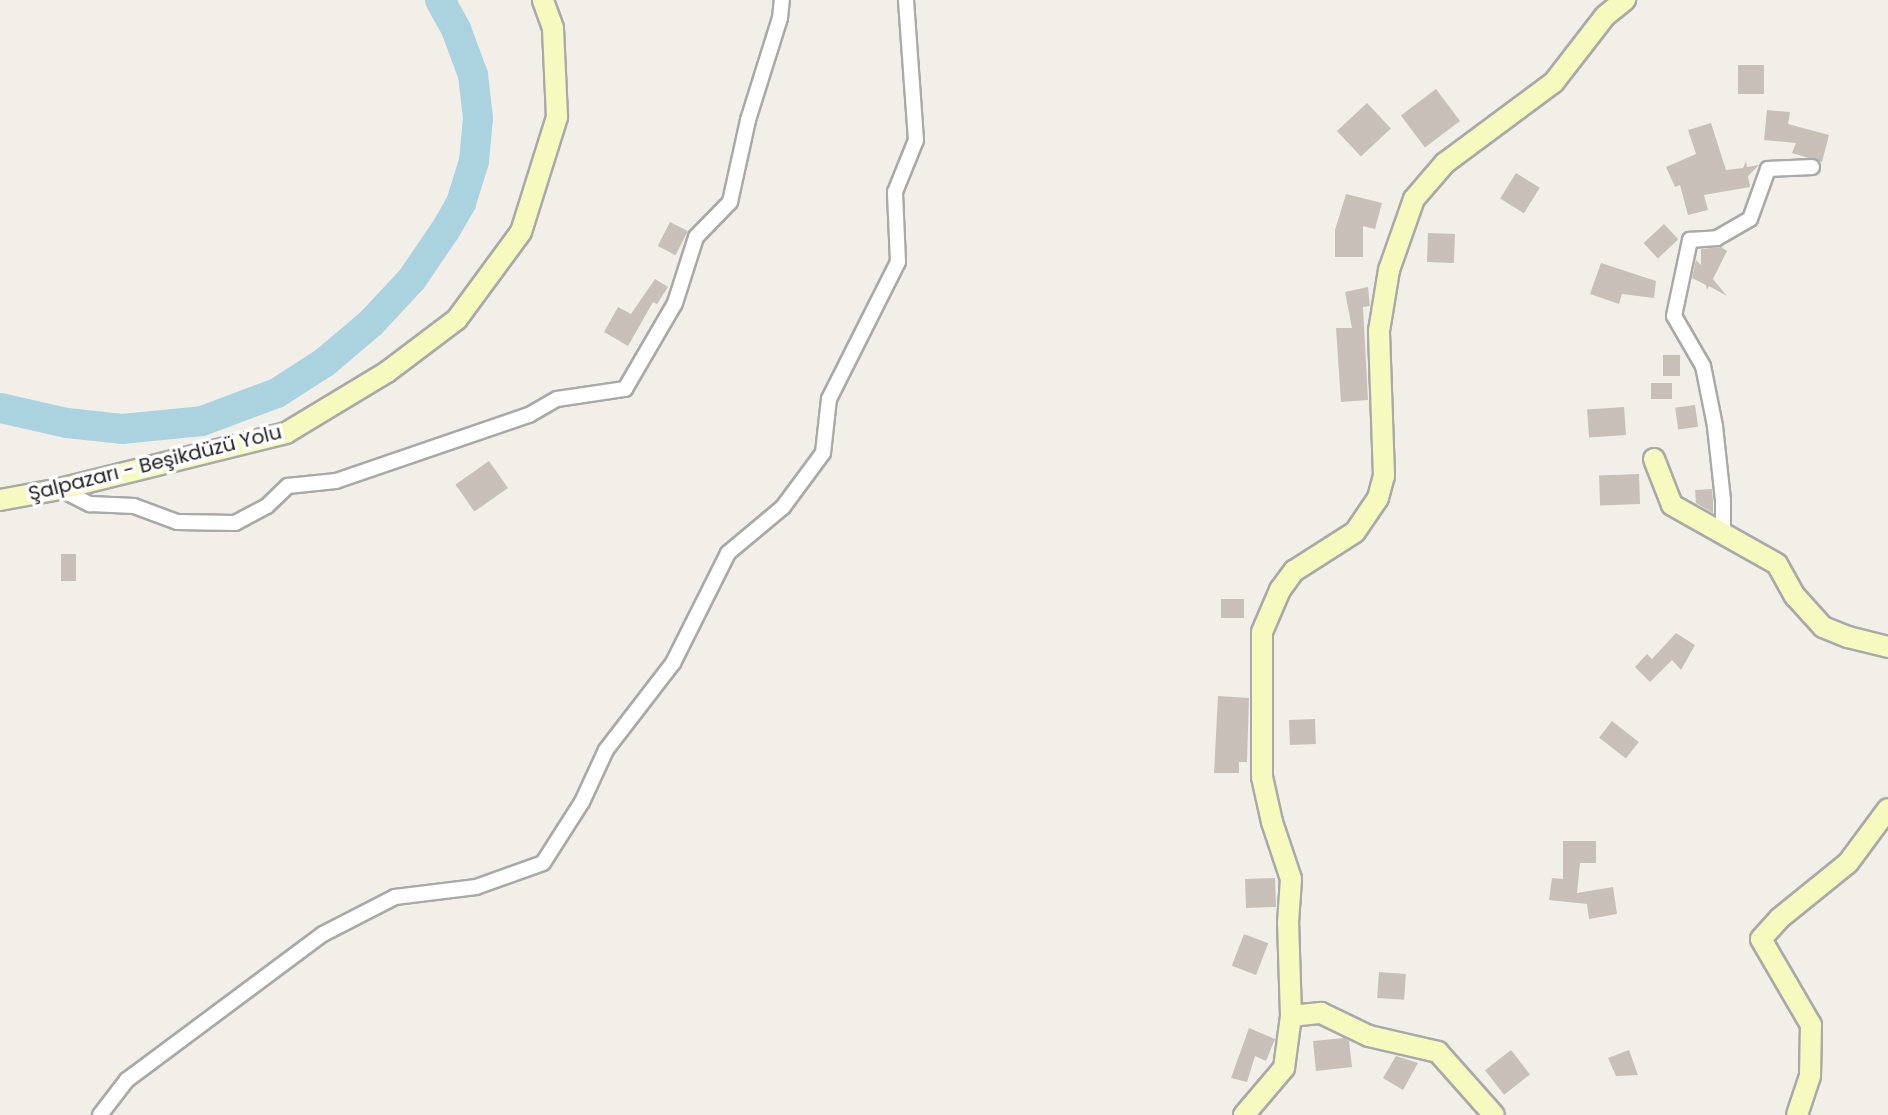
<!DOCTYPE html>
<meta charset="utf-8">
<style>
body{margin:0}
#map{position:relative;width:1888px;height:1115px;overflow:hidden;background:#f2efe9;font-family:Poppins,sans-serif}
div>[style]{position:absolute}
.river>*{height:30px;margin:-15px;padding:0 15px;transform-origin:15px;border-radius:15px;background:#aad3df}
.building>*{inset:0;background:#c7bfb8;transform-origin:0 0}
.roads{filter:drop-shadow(2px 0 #a9a9a9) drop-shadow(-2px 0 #a9a9a9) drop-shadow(0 2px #a9a9a9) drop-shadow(0 -2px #a9a9a9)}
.street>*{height:14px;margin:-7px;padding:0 7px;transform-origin:7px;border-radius:7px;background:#fff}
.secondary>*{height:20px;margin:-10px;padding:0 10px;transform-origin:10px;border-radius:10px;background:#f7fabf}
span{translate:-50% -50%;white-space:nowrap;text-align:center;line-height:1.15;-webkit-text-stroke:7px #fff;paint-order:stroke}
.street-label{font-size:20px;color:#222}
</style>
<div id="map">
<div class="river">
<i style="left:0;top:408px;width:69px;rotate:12.6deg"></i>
<i style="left:67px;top:423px;width:55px;rotate:6.2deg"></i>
<i style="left:122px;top:429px;width:80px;rotate:-5.7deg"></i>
<i style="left:202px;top:421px;width:80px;rotate:-20.5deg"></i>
<i style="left:277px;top:393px;width:57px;rotate:-32.9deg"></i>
<i style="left:325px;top:362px;width:60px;rotate:-40.3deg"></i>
<i style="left:371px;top:323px;width:60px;rotate:-47deg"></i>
<i style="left:412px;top:279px;width:60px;rotate:-55.8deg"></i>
<i style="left:446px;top:229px;width:30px;rotate:-60deg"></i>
<i style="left:461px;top:203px;width:44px;rotate:-72.8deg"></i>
<i style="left:474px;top:161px;width:43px;rotate:-84.7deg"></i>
<i style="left:478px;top:118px;width:43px;rotate:-96.6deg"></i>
<i style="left:473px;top:75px;width:49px;rotate:-110.3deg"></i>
<i style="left:456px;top:29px;width:33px;rotate:-119deg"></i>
</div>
<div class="building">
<i style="left:1738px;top:65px;width:26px;height:29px"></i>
<i style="left:1436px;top:89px;width:40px;height:44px;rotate:53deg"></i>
<i style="left:1367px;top:103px;width:35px;height:41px;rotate:47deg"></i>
<i style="clip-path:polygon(1767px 110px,1790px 112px,1788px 124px,1829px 135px,1822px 162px,1792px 153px,1796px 143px,1764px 140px)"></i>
<i style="clip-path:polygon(1711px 123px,1726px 170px,1743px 168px,1746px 161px,1747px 167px,1759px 165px,1748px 176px,1750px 187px,1704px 195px,1708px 210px,1688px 215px,1680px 185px,1675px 187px,1666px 167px,1696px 154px,1688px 130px)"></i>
<i style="left:1516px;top:173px;width:28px;height:30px;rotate:32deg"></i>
<i style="clip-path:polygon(1346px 194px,1382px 203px,1375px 229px,1363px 226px,1363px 257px,1335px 257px,1335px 230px)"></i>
<i style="left:670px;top:222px;width:20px;height:27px;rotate:27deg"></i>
<i style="left:1664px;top:224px;width:21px;height:28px;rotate:47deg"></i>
<i style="left:1428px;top:233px;width:27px;height:29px;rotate:2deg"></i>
<i style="clip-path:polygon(1721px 247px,1727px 251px,1713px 279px,1727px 296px,1709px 286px,1707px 290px,1706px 285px,1692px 278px,1696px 260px,1701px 265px,1701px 249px)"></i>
<i style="clip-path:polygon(1601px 263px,1656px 281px,1654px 298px,1622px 294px,1619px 304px,1590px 294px)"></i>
<i style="clip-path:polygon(655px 279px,668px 287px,657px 304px,653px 302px,628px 346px,604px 332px,618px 307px,631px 314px)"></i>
<i style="clip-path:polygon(1368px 287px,1370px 306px,1363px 307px,1368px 400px,1341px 402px,1336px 328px,1352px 328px,1345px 292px)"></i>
<i style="left:1663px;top:355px;width:17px;height:21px"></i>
<i style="left:1651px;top:383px;width:21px;height:16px"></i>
<i style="left:1695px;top:405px;width:22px;height:20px;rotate:82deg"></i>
<i style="left:1624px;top:407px;width:28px;height:37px;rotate:86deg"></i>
<i style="left:489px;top:461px;width:33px;height:41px;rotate:55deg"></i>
<i style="left:1639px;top:474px;width:30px;height:40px;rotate:88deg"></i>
<i style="clip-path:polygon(1712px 489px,1713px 501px,1713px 513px,1696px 503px,1695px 490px)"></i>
<i style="left:61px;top:554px;width:15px;height:27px"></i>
<i style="left:1221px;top:599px;width:23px;height:19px"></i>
<i style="clip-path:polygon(1676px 633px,1695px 645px,1681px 670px,1672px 660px,1650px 682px,1635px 667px,1647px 654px,1652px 659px)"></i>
<i style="clip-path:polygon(1218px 696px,1249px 698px,1247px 762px,1239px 762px,1239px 773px,1214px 773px)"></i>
<i style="left:1315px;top:719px;width:25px;height:26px;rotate:88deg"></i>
<i style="left:1612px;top:721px;width:34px;height:21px;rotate:38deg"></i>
<i style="clip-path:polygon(1563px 841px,1596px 841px,1596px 863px,1580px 863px,1577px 893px,1613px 887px,1617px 914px,1589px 919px,1587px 904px,1549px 900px,1552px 878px,1563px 879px)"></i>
<i style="left:1275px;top:878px;width:29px;height:30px;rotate:88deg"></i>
<i style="left:1244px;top:934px;width:26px;height:34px;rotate:21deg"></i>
<i style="left:1379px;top:972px;width:27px;height:26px;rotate:4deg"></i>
<i style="clip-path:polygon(1249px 1028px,1275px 1039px,1266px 1061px,1255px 1056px,1247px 1082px,1231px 1078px)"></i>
<i style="clip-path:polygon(1344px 1038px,1349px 1041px,1352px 1067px,1316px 1071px,1313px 1041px)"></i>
<i style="left:1511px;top:1050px;width:31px;height:33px;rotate:52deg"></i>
<i style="clip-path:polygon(1629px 1050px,1638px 1075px,1616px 1076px,1608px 1058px)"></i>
<i style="clip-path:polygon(1396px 1056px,1418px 1063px,1403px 1090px,1383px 1078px)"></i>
</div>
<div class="roads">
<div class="street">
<i style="left:60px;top:489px;width:34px;rotate:27deg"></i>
<i style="left:90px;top:504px;width:44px;rotate:2.6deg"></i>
<i style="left:134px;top:506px;width:46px;rotate:20.4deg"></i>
<i style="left:177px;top:522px;width:58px;rotate:1deg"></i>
<i style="left:235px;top:523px;width:36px;rotate:-28deg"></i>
<i style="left:267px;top:506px;width:29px;rotate:-44deg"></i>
<i style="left:288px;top:486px;width:48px;rotate:-5.9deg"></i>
<i style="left:336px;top:481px;width:204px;rotate:-18.9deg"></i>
<i style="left:529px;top:415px;width:32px;rotate:-30deg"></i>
<i style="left:557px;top:399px;width:69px;rotate:-8.4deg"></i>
<i style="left:625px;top:389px;width:99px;rotate:-59.8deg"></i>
<i style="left:675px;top:303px;width:69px;rotate:-72.3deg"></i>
<i style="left:696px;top:237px;width:49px;rotate:-45.8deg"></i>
<i style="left:730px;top:202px;width:84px;rotate:-77.6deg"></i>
<i style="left:748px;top:120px;width:107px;rotate:-72.6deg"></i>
<i style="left:780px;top:18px;width:18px;rotate:-84deg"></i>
<i style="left:1723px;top:535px;width:35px;rotate:-90deg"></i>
<i style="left:1723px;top:500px;width:74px;rotate:-96.2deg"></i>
<i style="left:1715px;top:426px;width:61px;rotate:-101.3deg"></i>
<i style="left:1703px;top:366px;width:58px;rotate:-120.1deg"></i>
<i style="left:1674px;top:316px;width:78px;rotate:-78.1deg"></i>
<i style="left:1690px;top:240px;width:27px;rotate:-4deg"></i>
<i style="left:1717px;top:238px;width:38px;rotate:-30deg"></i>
<i style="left:1750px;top:219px;width:53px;rotate:-70.2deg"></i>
<i style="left:1768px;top:169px;width:44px;rotate:-2.6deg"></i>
<i style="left:100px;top:1115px;width:44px;rotate:-52.4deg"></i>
<i style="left:127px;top:1080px;width:244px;rotate:-36.7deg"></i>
<i style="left:323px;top:934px;width:81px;rotate:-27.2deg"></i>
<i style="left:395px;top:897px;width:82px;rotate:-7deg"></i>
<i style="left:476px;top:887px;width:71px;rotate:-19.7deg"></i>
<i style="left:543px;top:863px;width:72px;rotate:-57.4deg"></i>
<i style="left:582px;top:802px;width:57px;rotate:-65.2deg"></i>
<i style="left:606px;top:750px;width:110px;rotate:-52.4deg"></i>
<i style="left:673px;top:663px;width:123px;rotate:-63.4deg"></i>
<i style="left:728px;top:553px;width:72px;rotate:-39.9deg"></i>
<i style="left:783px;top:507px;width:67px;rotate:-53.5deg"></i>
<i style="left:823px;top:453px;width:54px;rotate:-83.7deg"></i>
<i style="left:829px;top:399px;width:153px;rotate:-63.3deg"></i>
<i style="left:898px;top:262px;width:70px;rotate:-92.5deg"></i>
<i style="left:895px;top:192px;width:56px;rotate:-68deg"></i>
<i style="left:916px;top:140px;width:140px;rotate:-94.1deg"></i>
</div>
<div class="secondary">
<i style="left:1654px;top:459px;width:49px;rotate:68.6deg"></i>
<i style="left:1672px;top:505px;width:120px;rotate:29.3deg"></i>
<i style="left:1777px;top:564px;width:37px;rotate:61deg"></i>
<i style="left:1795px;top:596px;width:42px;rotate:47.9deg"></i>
<i style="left:1823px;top:627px;width:27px;rotate:22deg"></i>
<i style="left:1848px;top:637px;width:41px;rotate:14deg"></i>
<i style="left:0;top:500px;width:61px;rotate:-10.4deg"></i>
<i style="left:60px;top:489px;width:233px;rotate:-13.9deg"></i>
<i style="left:286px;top:433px;width:118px;rotate:-31.1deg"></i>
<i style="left:387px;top:372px;width:88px;rotate:-37.1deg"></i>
<i style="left:457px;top:319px;width:108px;rotate:-53.7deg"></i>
<i style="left:521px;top:232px;width:121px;rotate:-72.6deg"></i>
<i style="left:557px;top:117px;width:89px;rotate:-92.6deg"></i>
<i style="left:553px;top:28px;width:30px;rotate:-110deg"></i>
<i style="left:1291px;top:1016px;width:30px;rotate:-6deg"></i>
<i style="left:1321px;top:1013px;width:53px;rotate:25.6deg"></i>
<i style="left:1369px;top:1036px;width:71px;rotate:13.1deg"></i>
<i style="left:1438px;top:1052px;width:84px;rotate:48.4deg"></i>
<i style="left:1244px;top:1115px;width:62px;rotate:-49.6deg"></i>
<i style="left:1284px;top:1068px;width:52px;rotate:-82.3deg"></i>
<i style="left:1291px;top:1016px;width:93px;rotate:-91.8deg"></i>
<i style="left:1288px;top:923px;width:44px;rotate:-86.1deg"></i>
<i style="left:1291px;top:879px;width:60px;rotate:-108.4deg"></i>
<i style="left:1272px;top:822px;width:46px;rotate:-102.5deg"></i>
<i style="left:1262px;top:777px;width:145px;rotate:-90deg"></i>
<i style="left:1262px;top:632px;width:46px;rotate:-66.8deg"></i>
<i style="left:1280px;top:590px;width:24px;rotate:-54deg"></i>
<i style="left:1294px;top:571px;width:72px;rotate:-32.6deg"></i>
<i style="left:1355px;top:532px;width:41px;rotate:-55.9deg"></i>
<i style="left:1378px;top:498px;width:23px;rotate:-75deg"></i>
<i style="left:1384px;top:476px;width:145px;rotate:-92deg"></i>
<i style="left:1379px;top:331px;width:62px;rotate:-80.7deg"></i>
<i style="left:1389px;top:270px;width:75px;rotate:-70.6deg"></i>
<i style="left:1414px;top:199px;width:48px;rotate:-49.3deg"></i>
<i style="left:1445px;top:163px;width:136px;rotate:-36.6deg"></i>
<i style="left:1554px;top:82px;width:83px;rotate:-52.3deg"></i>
<i style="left:1605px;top:16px;width:26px;rotate:-39deg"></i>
<i style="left:1797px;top:1115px;width:41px;rotate:-71.6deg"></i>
<i style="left:1810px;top:1076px;width:51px;rotate:-88.9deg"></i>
<i style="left:1811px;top:1025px;width:99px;rotate:-120.2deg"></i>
<i style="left:1761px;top:939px;width:28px;rotate:-48deg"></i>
<i style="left:1780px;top:918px;width:87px;rotate:-39deg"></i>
<i style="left:1848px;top:863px;width:67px;rotate:-53.5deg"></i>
</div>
</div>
<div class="street-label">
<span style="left:155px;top:463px;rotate:-14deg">Şalpazarı - Beşikdüzü Yolu</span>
</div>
</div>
